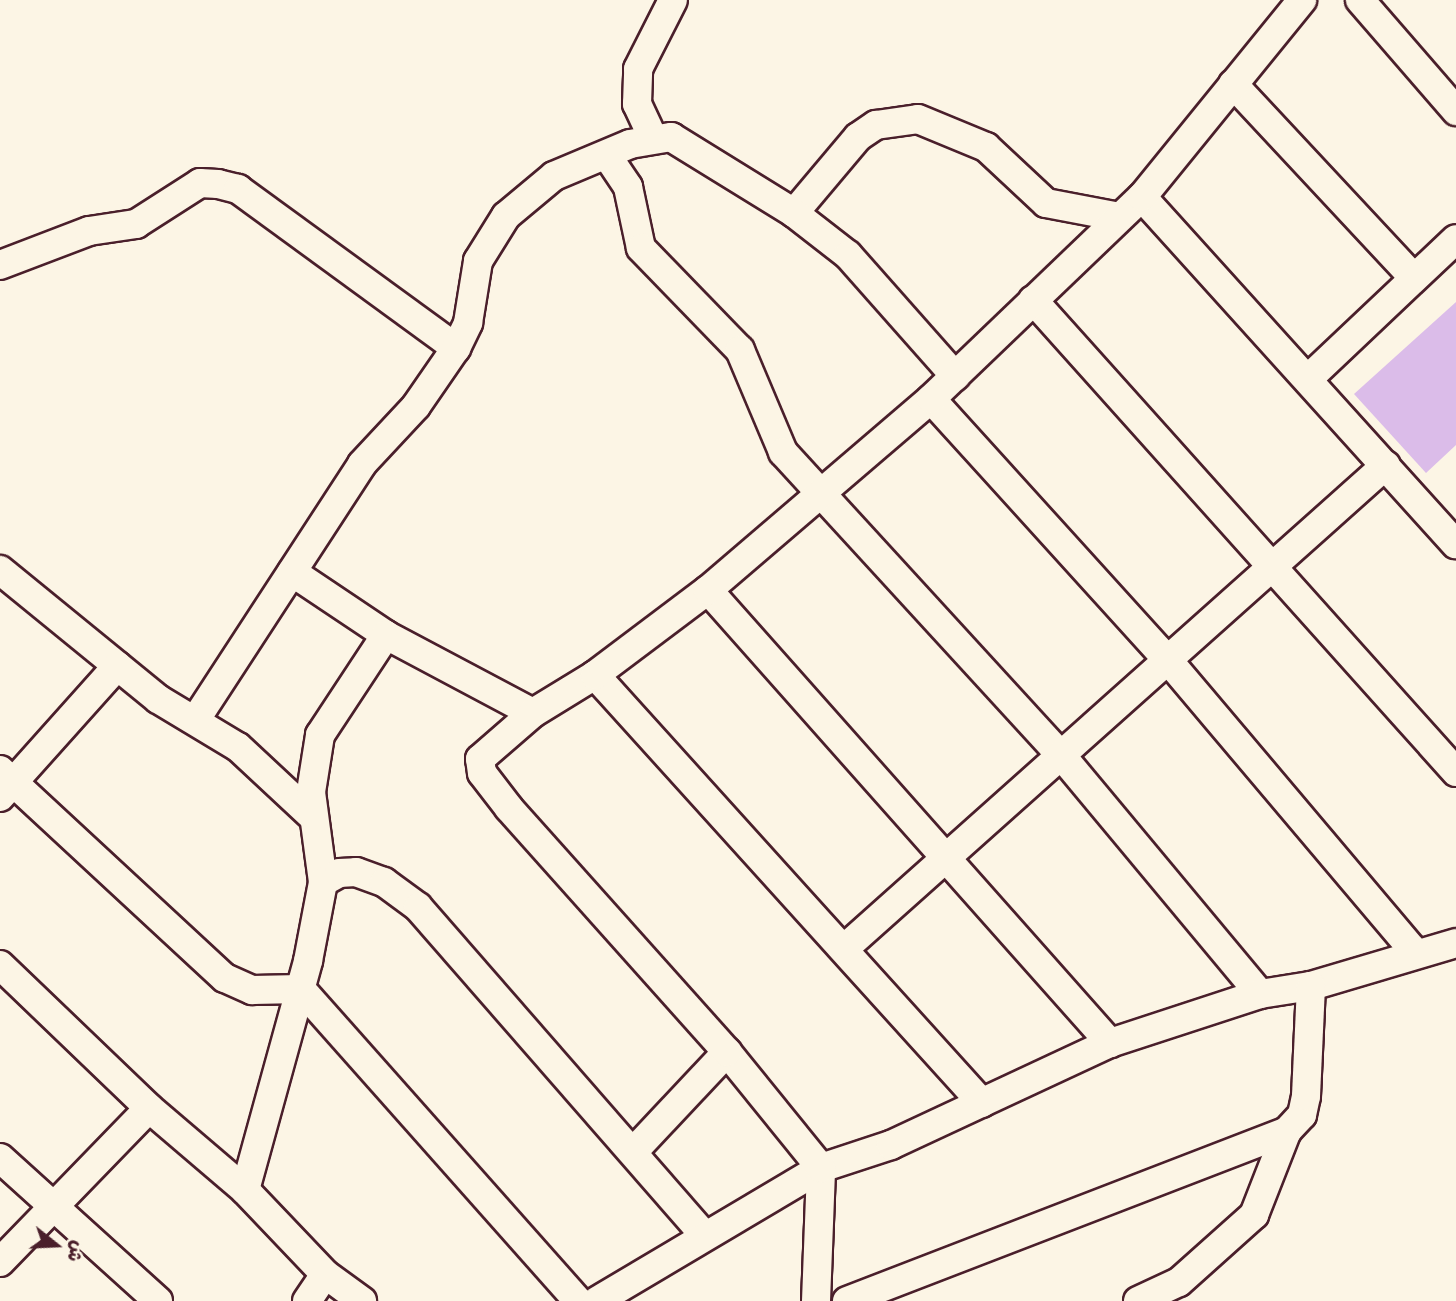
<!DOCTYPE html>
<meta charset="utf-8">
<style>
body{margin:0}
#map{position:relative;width:1456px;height:1301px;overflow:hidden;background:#fcf5e5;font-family:Pangolin,"Playpen Sans Arabic",sans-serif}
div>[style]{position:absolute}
.building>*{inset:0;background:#dbbce9}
.roads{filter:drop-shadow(2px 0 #4a1f2b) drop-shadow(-2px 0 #4a1f2b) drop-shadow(0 2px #4a1f2b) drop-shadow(0 -2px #4a1f2b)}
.minor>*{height:28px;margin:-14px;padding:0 14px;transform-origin:14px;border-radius:14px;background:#fcf5e5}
span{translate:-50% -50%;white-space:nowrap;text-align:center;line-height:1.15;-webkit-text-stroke:5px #fcf5e5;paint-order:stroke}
.north{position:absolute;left:21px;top:1210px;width:70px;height:70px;-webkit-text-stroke:5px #fcf5e5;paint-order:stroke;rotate:108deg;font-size:19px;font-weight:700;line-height:28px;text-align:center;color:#4a1f2b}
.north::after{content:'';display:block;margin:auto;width:24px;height:32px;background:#4a1f2b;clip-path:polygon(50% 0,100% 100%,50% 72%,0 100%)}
</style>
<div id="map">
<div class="building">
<i style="clip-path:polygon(1456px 302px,1456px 445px,1426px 473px,1354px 394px)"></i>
</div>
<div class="roads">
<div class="minor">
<i style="left:1360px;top:0;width:147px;rotate:49.1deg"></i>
<i style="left:1233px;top:84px;width:265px;rotate:47deg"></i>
<i style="left:653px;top:138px;width:38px;rotate:-115deg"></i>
<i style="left:637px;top:104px;width:35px;rotate:-88deg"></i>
<i style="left:638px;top:69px;width:77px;rotate:-63.1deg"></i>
<i style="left:608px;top:157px;width:36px;rotate:56deg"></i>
<i style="left:628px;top:187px;width:62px;rotate:78deg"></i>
<i style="left:641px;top:248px;width:142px;rotate:45.9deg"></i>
<i style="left:740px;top:350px;width:111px;rotate:67.1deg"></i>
<i style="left:783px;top:452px;width:411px;rotate:47.5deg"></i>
<i style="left:1061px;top:755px;width:311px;rotate:50.2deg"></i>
<i style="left:1142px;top:197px;width:468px;rotate:47.9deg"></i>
<i style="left:794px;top:213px;width:99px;rotate:-49.9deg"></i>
<i style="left:858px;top:137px;width:22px;rotate:-34deg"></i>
<i style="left:876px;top:125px;width:42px;rotate:-8.1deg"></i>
<i style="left:918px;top:119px;width:74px;rotate:22.4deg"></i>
<i style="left:986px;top:147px;width:82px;rotate:43deg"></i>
<i style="left:1046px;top:203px;width:75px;rotate:10.7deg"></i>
<i style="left:0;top:265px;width:95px;rotate:-20.9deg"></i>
<i style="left:89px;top:231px;width:48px;rotate:-8.5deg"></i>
<i style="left:136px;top:224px;width:76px;rotate:-32.6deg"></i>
<i style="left:200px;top:183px;width:18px;rotate:3deg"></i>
<i style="left:218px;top:184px;width:21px;rotate:14deg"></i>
<i style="left:238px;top:189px;width:270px;rotate:36.1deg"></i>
<i style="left:1033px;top:300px;width:634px;rotate:48.13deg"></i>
<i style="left:1309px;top:378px;width:202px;rotate:-43.4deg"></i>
<i style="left:931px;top:399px;width:351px;rotate:47.8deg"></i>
<i style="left:1167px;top:659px;width:386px;rotate:49.8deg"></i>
<i style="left:0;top:570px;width:204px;rotate:39.2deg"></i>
<i style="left:158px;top:699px;width:93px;rotate:31deg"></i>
<i style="left:238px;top:747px;width:103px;rotate:43deg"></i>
<i style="left:292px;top:572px;width:113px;rotate:33.8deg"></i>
<i style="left:708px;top:590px;width:606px;rotate:48.41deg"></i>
<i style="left:595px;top:675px;width:577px;rotate:47.88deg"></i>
<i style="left:196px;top:719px;width:304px;rotate:-56.9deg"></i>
<i style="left:362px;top:464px;width:79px;rotate:-47deg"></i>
<i style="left:416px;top:406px;width:70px;rotate:-55.4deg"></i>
<i style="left:456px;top:348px;width:28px;rotate:-64deg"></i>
<i style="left:468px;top:323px;width:63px;rotate:-80.8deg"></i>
<i style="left:478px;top:261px;width:53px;rotate:-58.1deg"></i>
<i style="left:506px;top:216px;width:62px;rotate:-39.8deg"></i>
<i style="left:554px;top:176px;width:82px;rotate:-22.8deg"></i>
<i style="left:630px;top:144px;width:42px;rotate:-9.7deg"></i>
<i style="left:671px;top:137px;width:145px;rotate:31.7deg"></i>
<i style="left:794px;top:213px;width:68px;rotate:37.9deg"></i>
<i style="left:848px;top:255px;width:162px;rotate:48.5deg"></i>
<i style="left:0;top:770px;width:306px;rotate:42.8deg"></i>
<i style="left:225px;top:978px;width:30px;rotate:24deg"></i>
<i style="left:252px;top:990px;width:49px;rotate:-1.2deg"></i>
<i style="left:301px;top:989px;width:417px;rotate:48.4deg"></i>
<i style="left:0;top:797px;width:176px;rotate:-48.2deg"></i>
<i style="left:323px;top:882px;width:91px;rotate:-97.6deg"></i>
<i style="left:311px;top:792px;width:58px;rotate:-81deg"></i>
<i style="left:320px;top:735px;width:120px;rotate:-56.6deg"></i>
<i style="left:386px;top:635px;width:166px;rotate:28deg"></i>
<i style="left:845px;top:948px;width:725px;rotate:-41.76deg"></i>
<i style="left:0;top:965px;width:207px;rotate:43.8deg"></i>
<i style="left:149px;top:1108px;width:126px;rotate:40.5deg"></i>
<i style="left:245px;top:1190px;width:116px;rotate:46.4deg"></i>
<i style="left:325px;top:1274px;width:46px;rotate:36.1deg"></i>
<i style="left:634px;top:1151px;width:136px;rotate:-46.8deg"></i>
<i style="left:0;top:1158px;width:213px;rotate:42.1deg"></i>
<i style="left:245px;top:1190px;width:238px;rotate:-74.6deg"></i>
<i style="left:308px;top:961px;width:80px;rotate:-79.2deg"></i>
<i style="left:323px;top:882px;width:18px;rotate:-29deg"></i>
<i style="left:339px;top:873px;width:17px;rotate:-3deg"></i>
<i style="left:356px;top:872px;width:30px;rotate:20deg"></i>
<i style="left:384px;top:882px;width:42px;rotate:36.3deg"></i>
<i style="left:418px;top:907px;width:435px;rotate:48.9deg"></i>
<i style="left:0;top:1262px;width:214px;rotate:-45.9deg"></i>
<i style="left:307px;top:1301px;width:32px;rotate:-56deg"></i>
<i style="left:597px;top:1301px;width:261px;rotate:-30.7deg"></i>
<i style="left:821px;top:1168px;width:74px;rotate:-18.2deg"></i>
<i style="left:891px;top:1145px;width:242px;rotate:-25deg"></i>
<i style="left:1110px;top:1043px;width:158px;rotate:-18.1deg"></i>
<i style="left:1260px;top:994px;width:52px;rotate:-8.9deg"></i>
<i style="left:1311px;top:986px;width:151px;rotate:-16.5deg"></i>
<i style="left:816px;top:1301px;width:133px;rotate:-87.8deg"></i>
<i style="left:821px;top:1168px;width:149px;rotate:-129deg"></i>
<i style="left:727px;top:1052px;width:327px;rotate:-131.8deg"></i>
<i style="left:509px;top:808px;width:44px;rotate:-127.6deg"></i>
<i style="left:482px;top:773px;width:14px;rotate:-98deg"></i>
<i style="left:480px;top:759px;width:70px;rotate:-41deg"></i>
<i style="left:533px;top:713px;width:73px;rotate:-31.5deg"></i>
<i style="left:595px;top:675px;width:141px;rotate:-37deg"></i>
<i style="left:708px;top:590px;width:294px;rotate:-40.6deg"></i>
<i style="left:931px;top:399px;width:292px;rotate:-43.8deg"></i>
<i style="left:1142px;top:197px;width:254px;rotate:-50.9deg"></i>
<i style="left:847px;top:1301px;width:472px;rotate:-21.1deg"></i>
<i style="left:1287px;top:1131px;width:22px;rotate:-47deg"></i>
<i style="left:1302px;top:1115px;width:19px;rotate:-78deg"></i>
<i style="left:1306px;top:1096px;width:110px;rotate:-87.4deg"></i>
<i style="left:1138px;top:1301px;width:45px;rotate:-24.9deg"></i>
<i style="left:1179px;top:1282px;width:101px;rotate:-41.8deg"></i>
<i style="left:1254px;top:1215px;width:90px;rotate:-68.6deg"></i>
</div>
</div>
<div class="north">ش</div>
</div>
